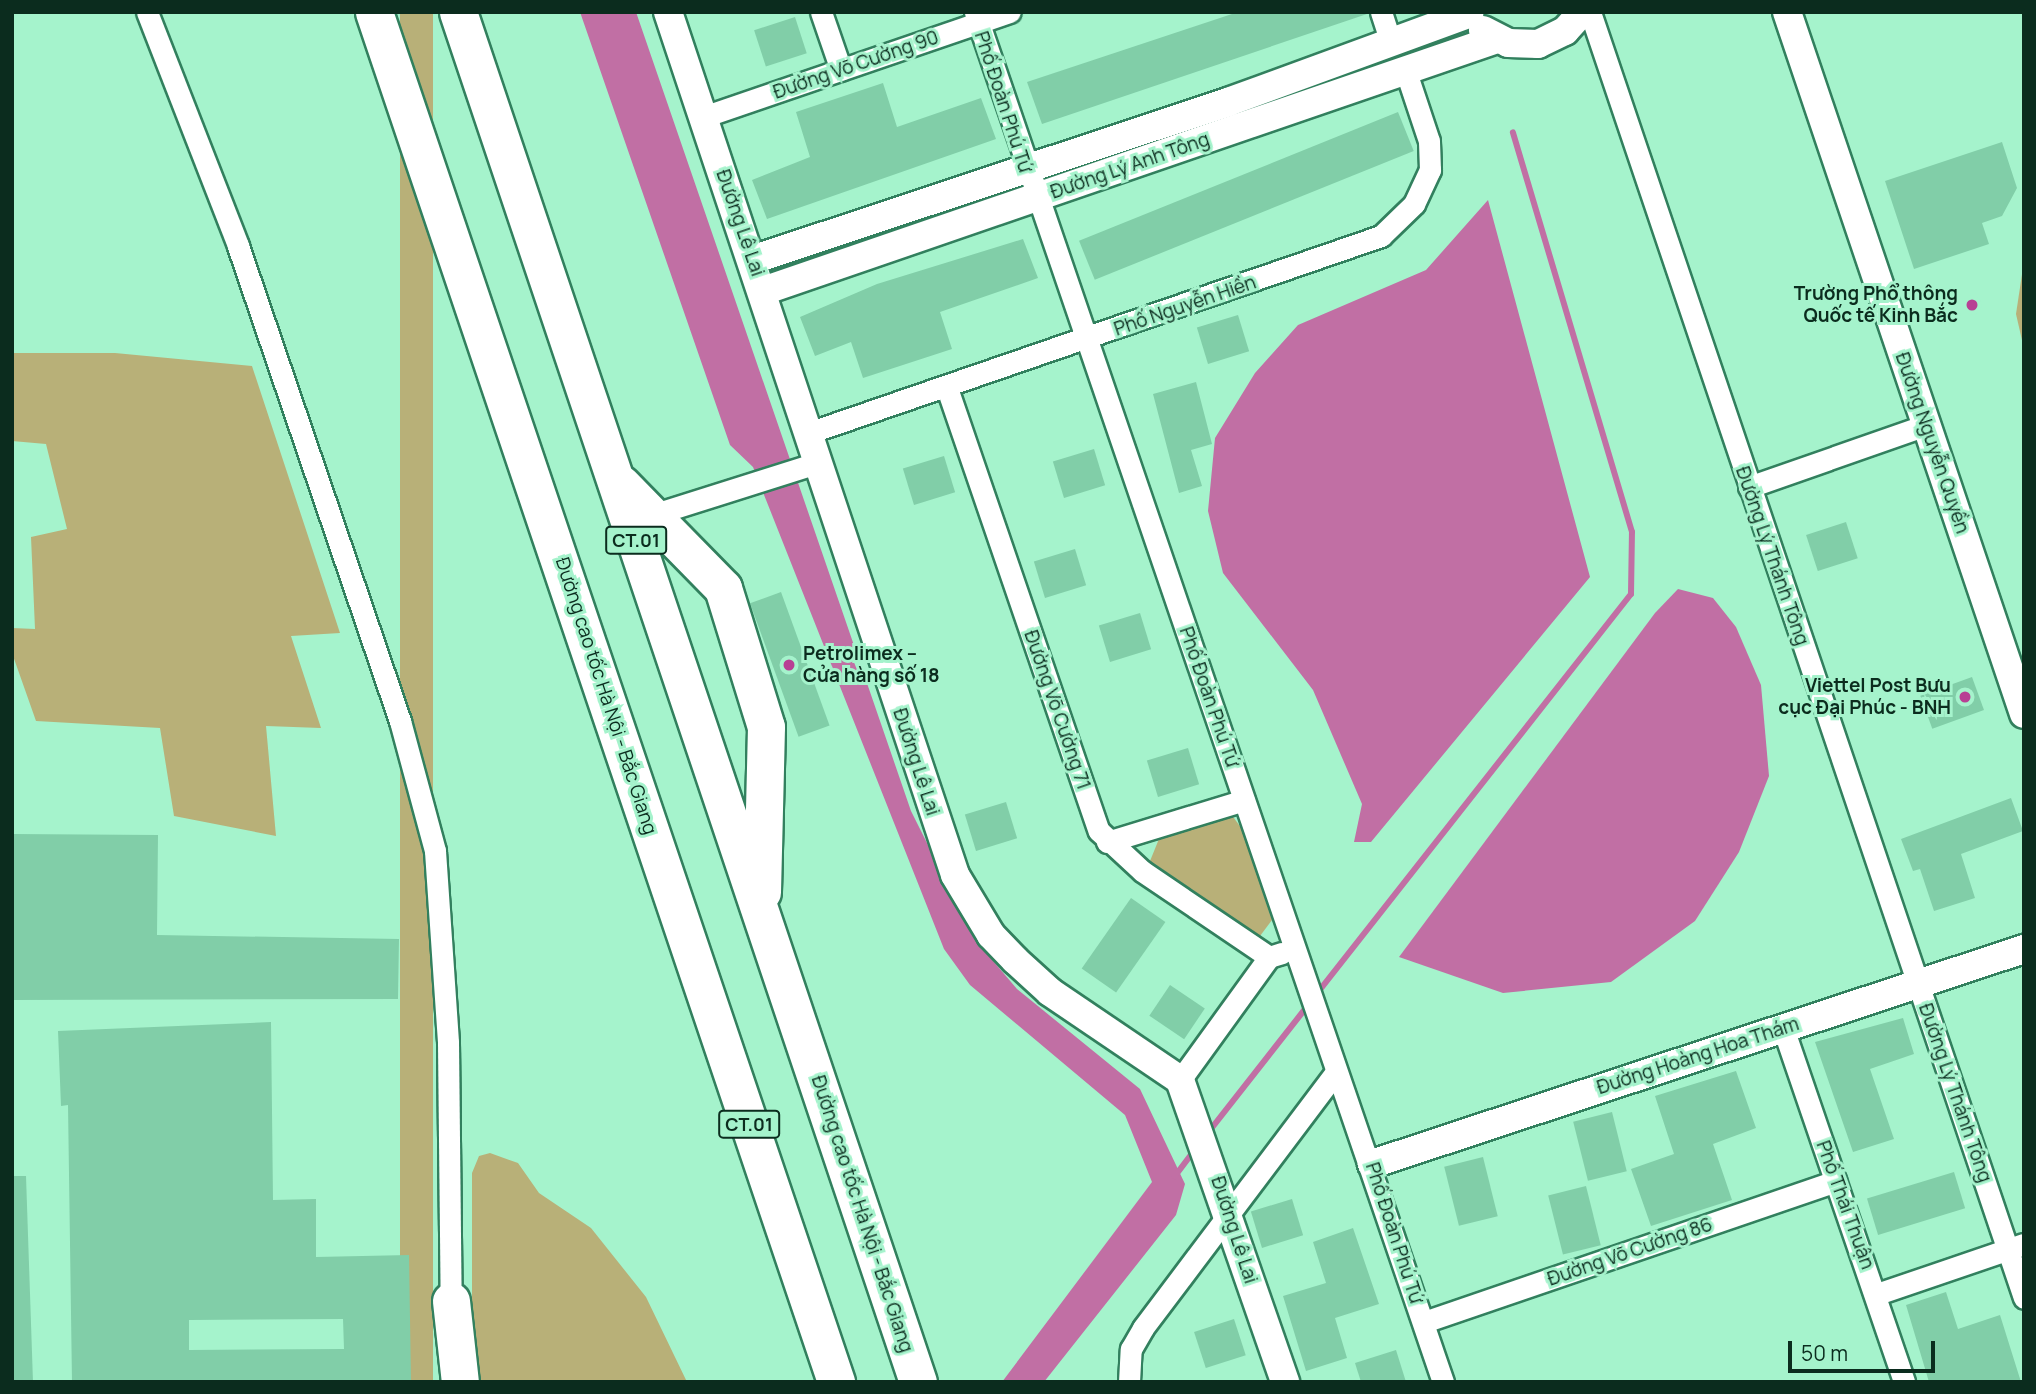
<!DOCTYPE html>
<meta charset="utf-8">
<style>
body{margin:0}
#map{position:relative;width:2036px;height:1394px;overflow:hidden;background:#a5f3cc;font-family:Manrope,sans-serif}
div>[style]{position:absolute}
.green>*{inset:0;background:#b8b078;transform-origin:0 0}
.water>*{inset:0;background:#c16fa4}
.stream>*{height:6px;margin:-3px;padding:0 3px;transform-origin:3px;border-radius:3px;background:#c16fa4}
.building>*{inset:0;background:#81cea8;transform-origin:0 0}
.roads{filter:drop-shadow(2px 0 #32805e) drop-shadow(-2px 0 #32805e) drop-shadow(0 2px #32805e) drop-shadow(0 -2px #32805e)}
.street>*{height:21px;margin:-10.5px;padding:0 10.5px;transform-origin:10.5px;border-radius:10.5px;background:#fff}
.secondary>*{height:28px;margin:-14px;padding:0 14px;transform-origin:14px;border-radius:14px;background:#fff}
.highway>*{height:37px;margin:-18.5px;padding:0 18.5px;transform-origin:18.5px;border-radius:18.5px;background:#fff}
.dots>*{width:19px;height:19px;translate:-50% -50%;box-sizing:border-box;border:4px solid #a5f3cc;border-radius:50%}
span{translate:-50% -50%;white-space:nowrap;text-align:center;line-height:1.15;-webkit-text-stroke:6px #a5f3cc;paint-order:stroke}
.shield-label span{padding:2px 5px;background:#a5f3cc;border:2px solid;border-radius:5px;-webkit-text-stroke-width:0}
.shield-label{font-size:18px;color:#0b2c1e;font-weight:700}
.street-label{font-size:19px;color:#0b2c1e}
.poi-label{font-size:19px;color:#0b2c1e;font-weight:700}
.right{translate:-100% -50%;text-align:right}
.left{translate:0 -50%;text-align:left}
.frame{position:absolute;inset:0;border:14px solid #0b2c1e;pointer-events:none}
.scale{position:absolute;left:1788px;top:1341px;width:147px;height:32px;box-sizing:border-box;border:4px solid #0b2c1e;border-top:0;padding-left:9px;font-size:21px;line-height:24px;white-space:nowrap;color:#0b2c1e;-webkit-text-stroke:5px #a5f3cc;paint-order:stroke}
</style>
<div id="map">
<div class="green">
<i style="left:400px;top:12px;width:33px;height:1446px"></i>
<i style="clip-path:polygon(2024px 261px,2024px 349px,2016px 314px)"></i>
<i style="clip-path:polygon(12px 353px,115px 353px,252px 366px,340px 633px,291px 636px,321px 728px,266px 726px,276px 836px,174px 816px,160px 728px,36px 721px,12px 653px,12px 628px,35px 629px,31px 537px,67px 529px,46px 444px,12px 441px)"></i>
<i style="clip-path:polygon(1231px 814px,1242px 829px,1272px 920px,1260px 936px,1150px 861px,1161px 834px)"></i>
<i style="clip-path:polygon(490px 1153px,518px 1163px,539px 1193px,591px 1228px,646px 1297px,687px 1382px,472px 1382px,472px 1173px,479px 1156px)"></i>
</div>
<div class="water">
<i style="clip-path:polygon(580px 12px,636px 12px,911px 811px,976px 941px,1017px 989px,1140px 1089px,1185px 1184px,1176px 1215px,1044px 1382px,1002px 1382px,1152px 1182px,1125px 1115px,970px 985px,944px 949px,753px 467px,730px 445px)"></i>
<i style="clip-path:polygon(1488px 200px,1590px 577px,1371px 842px,1354px 842px,1362px 804px,1313px 690px,1223px 573px,1208px 511px,1215px 438px,1255px 373px,1298px 325px,1426px 270px)"></i>
<i style="clip-path:polygon(1678px 589px,1713px 598px,1736px 627px,1761px 685px,1769px 776px,1739px 852px,1695px 921px,1611px 982px,1503px 993px,1399px 957px,1655px 613px)"></i>
</div>
<div class="stream">
<i style="left:1315px;top:996px;width:511px;rotate:-51.83deg"></i>
<i style="left:1631px;top:594px;width:62px;rotate:-89.1deg"></i>
<i style="left:1632px;top:532px;width:417px;rotate:-106.6deg"></i>
<i style="left:1207px;top:1134px;width:164px;rotate:-51.9deg"></i>
<i style="left:1175px;top:1176px;width:35px;rotate:-53deg"></i>
</div>
<div class="building">
<i style="clip-path:polygon(1238px 12px,1367px 14px,1042px 124px,1027px 82px)"></i>
<i style="left:795px;top:17px;width:38px;height:43px;rotate:72deg"></i>
<i style="clip-path:polygon(883px 83px,897px 127px,981px 98px,996px 139px,767px 219px,752px 180px,810px 157px,796px 112px)"></i>
<i style="left:1398px;top:112px;width:42px;height:344px;rotate:68deg"></i>
<i style="clip-path:polygon(2002px 142px,2017px 188px,2002px 216px,1982px 223px,1989px 244px,1914px 269px,1885px 181px)"></i>
<i style="clip-path:polygon(1023px 239px,1038px 278px,940px 312px,952px 349px,863px 378px,851px 342px,815px 356px,800px 317px,877px 284px)"></i>
<i style="left:1238px;top:315px;width:38px;height:43px;rotate:73deg"></i>
<i style="clip-path:polygon(1196px 382px,1212px 444px,1191px 450px,1202px 486px,1179px 493px,1153px 394px)"></i>
<i style="left:1094px;top:449px;width:38px;height:43px;rotate:73deg"></i>
<i style="left:944px;top:456px;width:38px;height:43px;rotate:73deg"></i>
<i style="left:1846px;top:522px;width:38px;height:42px;rotate:72deg"></i>
<i style="left:1075px;top:549px;width:38px;height:43px;rotate:73deg"></i>
<i style="left:781px;top:592px;width:142px;height:33px;rotate:70deg"></i>
<i style="left:1140px;top:613px;width:38px;height:43px;rotate:73deg"></i>
<i style="left:1972px;top:677px;width:35px;height:55px;rotate:70deg"></i>
<i style="left:1188px;top:748px;width:38px;height:43px;rotate:73deg"></i>
<i style="clip-path:polygon(2011px 798px,2023px 831px,1961px 854px,1975px 898px,1934px 911px,1920px 869px,1913px 871px,1901px 839px)"></i>
<i style="left:1006px;top:802px;width:38px;height:43px;rotate:73deg"></i>
<i style="clip-path:polygon(12px 834px,158px 835px,157px 935px,399px 939px,398px 999px,12px 1000px)"></i>
<i style="left:1131px;top:898px;width:42px;height:86px;rotate:35deg"></i>
<i style="left:1170px;top:985px;width:42px;height:37px;rotate:34deg"></i>
<i style="clip-path:polygon(1903px 1018px,1914px 1054px,1870px 1069px,1894px 1139px,1853px 1152px,1815px 1042px)"></i>
<i style="clip-path:polygon(evenodd,271px 1022px,273px 1200px,316px 1199px,316px 1257px,409px 1255px,411px 1382px,72px 1382px,68px 1105px,61px 1106px,58px 1031px,271px 1022px,343px 1319px,344px 1349px,189px 1350px,189px 1320px,343px 1319px)"></i>
<i style="clip-path:polygon(1736px 1071px,1756px 1128px,1713px 1144px,1732px 1200px,1651px 1226px,1631px 1169px,1674px 1154px,1655px 1096px)"></i>
<i style="left:1612px;top:1112px;width:61px;height:40px;rotate:76deg"></i>
<i style="left:1483px;top:1157px;width:61px;height:40px;rotate:76deg"></i>
<i style="left:1954px;top:1172px;width:38px;height:91px;rotate:73deg"></i>
<i style="clip-path:polygon(12px 1176px,26px 1176px,33px 1382px,12px 1382px)"></i>
<i style="left:1586px;top:1186px;width:61px;height:39px;rotate:76deg"></i>
<i style="left:1292px;top:1199px;width:38px;height:43px;rotate:73deg"></i>
<i style="clip-path:polygon(1353px 1228px,1379px 1304px,1335px 1318px,1347px 1358px,1306px 1371px,1283px 1296px,1326px 1283px,1313px 1242px)"></i>
<i style="clip-path:polygon(1946px 1292px,1958px 1329px,2000px 1315px,2021px 1382px,1929px 1382px,1906px 1305px)"></i>
<i style="left:1234px;top:1319px;width:38px;height:42px;rotate:72deg"></i>
<i style="clip-path:polygon(1396px 1350px,1406px 1382px,1361px 1382px,1355px 1363px)"></i>
</div>
<div class="roads">
<div class="street">
<i style="left:147px;top:12px;width:251px;rotate:68.7deg"></i>
<i style="left:238px;top:246px;width:502px;rotate:71.17deg"></i>
<i style="left:400px;top:721px;width:135px;rotate:74.9deg"></i>
<i style="left:435px;top:851px;width:192px;rotate:86.1deg"></i>
<i style="left:448px;top:1043px;width:269px;rotate:89.4deg"></i>
<i style="left:821px;top:12px;width:61px;rotate:71deg"></i>
<i style="left:975px;top:12px;width:1448px;rotate:71.14deg"></i>
<i style="left:1381px;top:12px;width:32px;rotate:72deg"></i>
<i style="left:1590px;top:12px;width:1357px;rotate:71.35deg"></i>
<i style="left:703px;top:117px;width:324px;rotate:-18.9deg"></i>
<i style="left:947px;top:388px;width:468px;rotate:71.1deg"></i>
<i style="left:1099px;top:831px;width:59px;rotate:42.9deg"></i>
<i style="left:1142px;top:871px;width:153px;rotate:34.1deg"></i>
<i style="left:811px;top:432px;width:603px;rotate:-18.98deg"></i>
<i style="left:1381px;top:236px;width:46px;rotate:-44.1deg"></i>
<i style="left:1414px;top:204px;width:38px;rotate:-65deg"></i>
<i style="left:1430px;top:170px;width:29px;rotate:-92deg"></i>
<i style="left:1429px;top:141px;width:73px;rotate:-108.4deg"></i>
<i style="left:1749px;top:487px;width:188px;rotate:-19.3deg"></i>
<i style="left:652px;top:515px;width:176px;rotate:-17.5deg"></i>
<i style="left:1107px;top:842px;width:143px;rotate:-17deg"></i>
<i style="left:1783px;top:1028px;width:374px;rotate:71.1deg"></i>
<i style="left:1180px;top:1080px;width:152px;rotate:-54.1deg"></i>
<i style="left:1269px;top:957px;width:14px;rotate:-17deg"></i>
<i style="left:1877px;top:1294px;width:155px;rotate:-18.8deg"></i>
<i style="left:1424px;top:1322px;width:435px;rotate:-18.9deg"></i>
<i style="left:1129px;top:1382px;width:33px;rotate:-87deg"></i>
<i style="left:1131px;top:1349px;width:24px;rotate:-60deg"></i>
<i style="left:1143px;top:1328px;width:319px;rotate:-53deg"></i>
</div>
<div class="secondary">
<i style="left:668px;top:12px;width:909px;rotate:71.6deg"></i>
<i style="left:955px;top:875px;width:70px;rotate:59deg"></i>
<i style="left:991px;top:935px;width:35px;rotate:46deg"></i>
<i style="left:1015px;top:960px;width:47px;rotate:42.4deg"></i>
<i style="left:1050px;top:992px;width:157px;rotate:34.1deg"></i>
<i style="left:1180px;top:1080px;width:320px;rotate:70.8deg"></i>
<i style="left:1787px;top:12px;width:741px;rotate:71.34deg"></i>
<i style="left:1483px;top:30px;width:28px;rotate:27deg"></i>
<i style="left:1508px;top:43px;width:30px;rotate:2deg"></i>
<i style="left:1538px;top:44px;width:30px;rotate:-26deg"></i>
<i style="left:1565px;top:31px;width:25px;rotate:-48deg"></i>
<i style="left:752px;top:260px;width:502px;rotate:-18.36deg"></i>
<i style="left:1228px;top:102px;width:257px;rotate:-20.1deg"></i>
<i style="left:763px;top:291px;width:776px;rotate:-18.95deg"></i>
<i style="left:1372px;top:1164px;width:687px;rotate:-18.25deg"></i>
</div>
<div class="highway">
<i style="left:374px;top:12px;width:1446px;rotate:71.36deg"></i>
<i style="left:458px;top:12px;width:1445px;rotate:71.44deg"></i>
<i style="left:621px;top:484px;width:146px;rotate:45.6deg"></i>
<i style="left:723px;top:588px;width:145px;rotate:72.8deg"></i>
<i style="left:766px;top:727px;width:165px;rotate:91.4deg"></i>
<i style="left:451px;top:1301px;width:81px;rotate:83.7deg"></i>
</div>
</div>
<div class="dots">
<i style="left:1972px;top:305px;background:#b84094"></i>
<i style="left:789px;top:665px;background:#b84094"></i>
<i style="left:1965px;top:697px;background:#b84094"></i>
</div>
<div class="shield-label">
<span style="left:636px;top:540px">CT.01</span>
<span style="left:749px;top:1124px">CT.01</span>
</div>
<div class="street-label">
<span style="left:856px;top:65px;rotate:-19deg">Đường Võ Cường 90</span>
<span style="left:1003px;top:102px;rotate:72deg">Phố Đoàn Phú Tứ</span>
<span style="left:1130px;top:166px;rotate:-19deg">Đường Lý Anh Tông</span>
<span style="left:740px;top:223px;rotate:71deg">Đường Lê Lai</span>
<span style="left:1185px;top:306px;rotate:-19deg">Phố Nguyễn Hiền</span>
<span style="left:1932px;top:443px;rotate:71deg">Đường Nguyễn Quyền</span>
<span style="left:1772px;top:556px;rotate:71deg">Đường Lý Thánh Tông</span>
<span style="left:606px;top:696px;rotate:72deg">Đường cao tốc Hà Nội - Bắc Giang</span>
<span style="left:1209px;top:697px;rotate:71deg">Phố Đoàn Phú Tứ</span>
<span style="left:1057px;top:710px;rotate:71deg">Đường Võ Cường 71</span>
<span style="left:916px;top:762px;rotate:72deg">Đường Lê Lai</span>
<span style="left:1698px;top:1056px;rotate:-18deg">Đường Hoàng Hoa Thám</span>
<span style="left:1955px;top:1093px;rotate:71deg">Đường Lý Thánh Tông</span>
<span style="left:1845px;top:1205px;rotate:70deg">Phố Thái Thuận</span>
<span style="left:862px;top:1214px;rotate:72deg">Đường cao tốc Hà Nội - Bắc Giang</span>
<span style="left:1234px;top:1230px;rotate:72deg">Đường Lê Lai</span>
<span style="left:1394px;top:1233px;rotate:72deg">Phố Đoàn Phú Tứ</span>
<span style="left:1630px;top:1252px;rotate:-19deg">Đường Võ Cường 86</span>
</div>
<div class="poi-label">
<span class="right" style="left:1958px;top:305px">Trường Phổ thông<br>Quốc tế Kinh Bắc</span>
<span class="left" style="left:803px;top:665px">Petrolimex –<br>Cửa hàng số 18</span>
<span class="right" style="left:1951px;top:697px">Viettel Post Bưu<br>cục Đại Phúc - BNH</span>
</div>
<div class="frame"></div>
<div class="scale">50 m</div>
</div>
